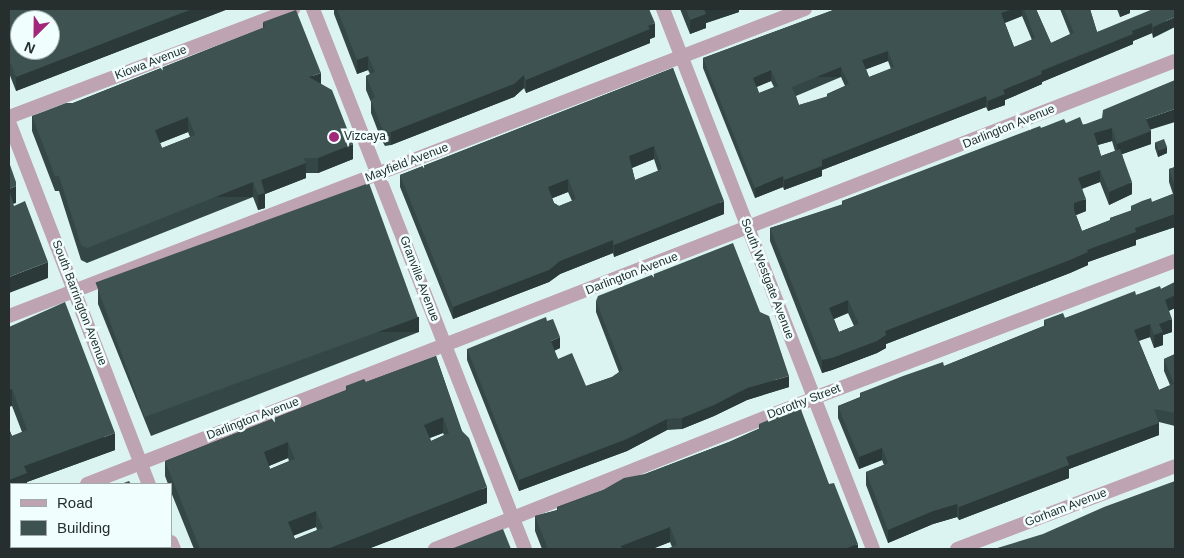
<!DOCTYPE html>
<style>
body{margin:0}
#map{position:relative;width:1184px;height:558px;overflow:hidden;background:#dbf4f2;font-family:Helvetica,sans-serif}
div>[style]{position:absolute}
.minor>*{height:14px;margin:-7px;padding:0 7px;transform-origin:7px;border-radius:7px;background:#bea3b2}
.wall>*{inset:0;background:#344746;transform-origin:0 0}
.shaded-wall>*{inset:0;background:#2b3939;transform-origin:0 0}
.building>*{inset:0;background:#3d5251;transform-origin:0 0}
.dots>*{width:14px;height:14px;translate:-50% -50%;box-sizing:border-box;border:2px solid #f0fffe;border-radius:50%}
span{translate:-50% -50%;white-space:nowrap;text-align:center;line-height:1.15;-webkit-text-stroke:5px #f0fffe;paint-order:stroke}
.street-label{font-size:12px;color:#262f2e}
.poi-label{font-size:12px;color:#262f2e}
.left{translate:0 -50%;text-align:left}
.frame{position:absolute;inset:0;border:10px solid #262f2e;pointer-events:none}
.legend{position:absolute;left:10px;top:483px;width:162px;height:65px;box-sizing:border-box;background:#f0fffe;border:1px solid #9facab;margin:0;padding:6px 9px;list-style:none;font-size:15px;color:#262f2e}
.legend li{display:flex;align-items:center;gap:10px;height:25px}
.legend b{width:25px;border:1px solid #9facab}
.north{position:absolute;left:10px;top:10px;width:50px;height:50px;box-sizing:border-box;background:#f0fffe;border:1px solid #9facab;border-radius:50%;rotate:203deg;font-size:14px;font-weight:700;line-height:20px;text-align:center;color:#262f2e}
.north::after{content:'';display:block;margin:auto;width:18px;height:22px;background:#a2267a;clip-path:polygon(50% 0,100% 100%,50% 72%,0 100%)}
</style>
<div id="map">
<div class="minor">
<i style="left:313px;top:9px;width:580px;rotate:68.57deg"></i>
<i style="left:663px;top:9px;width:579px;rotate:68.75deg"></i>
<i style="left:9px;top:117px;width:304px;rotate:-20.8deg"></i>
<i style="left:9px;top:122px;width:388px;rotate:68.9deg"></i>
<i style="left:9px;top:316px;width:853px;rotate:-21.09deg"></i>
<i style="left:87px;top:484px;width:1167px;rotate:-21.25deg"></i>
<i style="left:9px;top:515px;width:2px;rotate:-27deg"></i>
<i style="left:171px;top:542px;width:8px;rotate:67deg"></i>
<i style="left:435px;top:549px;width:408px;rotate:-21.7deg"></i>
<i style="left:814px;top:398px;width:386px;rotate:-20.8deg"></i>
<i style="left:957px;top:549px;width:233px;rotate:-20.8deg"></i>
</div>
<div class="wall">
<i style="clip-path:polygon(9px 9px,228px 9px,16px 91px,9px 73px)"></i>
<i style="clip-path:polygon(334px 9px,649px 9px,655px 37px,650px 39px,650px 43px,526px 93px,524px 88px,514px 97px,391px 145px,385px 146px,381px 139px,371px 113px,371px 102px,366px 90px,366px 76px,370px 74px,368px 70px,357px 74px,334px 14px)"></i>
<i style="clip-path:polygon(680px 9px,739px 9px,739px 12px,706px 23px,706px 28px,690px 34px)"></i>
<i style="clip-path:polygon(evenodd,836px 9px,1036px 9px,1051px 43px,1070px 34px,1060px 9px,1090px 9px,1097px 32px,1175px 9px,1153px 38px,1152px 33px,1133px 41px,1133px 44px,1042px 82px,1042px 84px,1005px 100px,1005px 105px,988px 111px,986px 107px,822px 170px,822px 176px,784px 190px,783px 187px,755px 198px,703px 68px,703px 58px,836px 9px,1022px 16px,1032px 40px,1014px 47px,1005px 23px,1022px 16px,836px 9px,888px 61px,891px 69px,869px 77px,866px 69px,888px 61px,836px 9px,841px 77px,845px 86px,827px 94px,827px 97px,799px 105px,796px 96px,841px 77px,836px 9px,771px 81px,774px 87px,759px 93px,757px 87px,771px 81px)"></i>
<i style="clip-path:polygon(1117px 9px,1130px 9px,1130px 13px,1120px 17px)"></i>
<i style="clip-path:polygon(evenodd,263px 22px,321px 84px,353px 159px,318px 173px,306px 173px,306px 178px,265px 194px,265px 208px,258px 210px,253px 197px,87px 263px,81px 260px,59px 191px,55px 191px,32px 131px,32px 116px,73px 103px,214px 47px,263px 28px,263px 22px,188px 132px,190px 137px,162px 148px,160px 143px,188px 132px)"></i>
<i style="clip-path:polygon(evenodd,673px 68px,724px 214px,614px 257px,613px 253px,560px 274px,549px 282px,453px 319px,400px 187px,400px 175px,673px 68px,654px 159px,658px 171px,635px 180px,632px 168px,654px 159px,673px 68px,568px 192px,572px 201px,559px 206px,554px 203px,552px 198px,568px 192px)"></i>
<i style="clip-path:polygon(evenodd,1066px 123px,1151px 130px,1151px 144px,1122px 154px,1132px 194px,1109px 205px,1100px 182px,1082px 189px,1086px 211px,1076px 215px,1082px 231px,1110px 220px,1110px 218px,1131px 211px,1131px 206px,1152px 202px,1173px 194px,1169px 182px,1169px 169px,1175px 167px,1175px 227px,1136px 240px,1136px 245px,1088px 262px,1088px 265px,1070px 273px,886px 344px,886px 348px,877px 353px,832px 370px,822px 373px,770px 241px,770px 228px,842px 205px,842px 201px,1041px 128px,1066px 123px,1112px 141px,1115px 151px,1101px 156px,1098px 145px,1112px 141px,1066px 123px,848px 313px,854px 326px,839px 332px,834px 319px,848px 313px)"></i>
<i style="clip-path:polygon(1155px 142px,1167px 153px,1158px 157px,1155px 148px)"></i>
<i style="clip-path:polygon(1175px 282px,1175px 308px,1169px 311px,1172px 332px,1163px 335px,1163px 345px,1154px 348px,1150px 337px,1139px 341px,1159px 390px,1170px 385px,1164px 371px,1164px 359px,1175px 354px,1175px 426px,1159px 422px,1159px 435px,1069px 469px,1069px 478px,959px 520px,957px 517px,933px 524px,888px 543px,866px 485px,866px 472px,884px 465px,882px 460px,859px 469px,838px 418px,838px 406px,860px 397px,860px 393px,944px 366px,1044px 326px,1044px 320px,1065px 318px,1136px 295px,1161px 289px)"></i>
<i style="clip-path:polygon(98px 289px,419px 332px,151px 436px,98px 304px)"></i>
<i style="clip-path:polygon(596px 301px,789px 387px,747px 400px,714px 416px,682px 429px,667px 430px,627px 451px,519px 491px,467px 360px,467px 349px,560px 348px,554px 351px,558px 359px,586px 386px,612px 377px,619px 372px,596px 312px)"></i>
<i style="clip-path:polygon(9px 327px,115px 450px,27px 482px,27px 484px,11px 484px,11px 496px,9px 497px,9px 429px,12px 436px,22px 432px,12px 406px,9px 407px)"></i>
<i style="clip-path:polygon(evenodd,436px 356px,487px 503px,368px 549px,194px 549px,171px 492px,171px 484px,168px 484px,165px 476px,165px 461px,346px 390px,346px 386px,366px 382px,436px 356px,443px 433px,444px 435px,431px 441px,430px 438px,443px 433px,436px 356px,288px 458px,289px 461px,270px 469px,269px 466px,288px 458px,436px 356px,316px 527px,317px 530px,295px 539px,293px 535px,316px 527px)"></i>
<i style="clip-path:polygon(759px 424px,829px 484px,858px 549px,672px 547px,670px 542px,652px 549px,542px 549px,535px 531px,535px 516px,557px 510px,557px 507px,603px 490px,729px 442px,759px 429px)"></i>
<i style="left:11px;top:527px;width:19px;height:2px;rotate:90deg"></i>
<i style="left:13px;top:547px;width:143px;height:6px"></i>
</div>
<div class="shaded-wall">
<i style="clip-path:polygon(192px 9px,228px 9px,16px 91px,16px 77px)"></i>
<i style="clip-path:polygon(704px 9px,739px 9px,739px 12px,706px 23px,706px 28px,690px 34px,690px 20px)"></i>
<i style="clip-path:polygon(1013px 9px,1022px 9px,1022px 16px,1001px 24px,1001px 13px)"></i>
<i style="clip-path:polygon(1124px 9px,1130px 9px,1130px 13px,1120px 17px,1120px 10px)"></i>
<i style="clip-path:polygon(1175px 17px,1175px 27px,1153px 38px,1153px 27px)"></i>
<i style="clip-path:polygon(655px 23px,655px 37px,650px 39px,650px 43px,526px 93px,526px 80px)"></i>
<i style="clip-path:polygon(1152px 23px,1152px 33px,1133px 41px,1133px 44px,1042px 82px,1042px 84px,1005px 100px,1005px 105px,988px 111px,988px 101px,1003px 90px,1041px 71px,1132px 31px)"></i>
<i style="clip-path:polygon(888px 51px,888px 61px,862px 71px,862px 60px)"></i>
<i style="clip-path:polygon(368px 56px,368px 70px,357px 74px,357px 60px)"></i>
<i style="left:841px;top:67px;width:10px;height:53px;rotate:90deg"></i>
<i style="clip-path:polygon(771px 70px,771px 81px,753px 88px,753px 78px)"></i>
<i style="clip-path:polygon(321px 73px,321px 88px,309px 77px)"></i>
<i style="clip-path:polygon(524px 75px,524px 88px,514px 97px,391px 145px,391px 132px)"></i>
<i style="clip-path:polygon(986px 96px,986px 107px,822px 170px,822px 176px,784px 190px,784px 180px,822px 160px)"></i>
<i style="clip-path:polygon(1175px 109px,1175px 122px,1146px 131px,1146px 119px)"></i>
<i style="clip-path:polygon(188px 117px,188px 132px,155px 145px,155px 130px)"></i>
<i style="clip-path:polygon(1112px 128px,1112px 141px,1094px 146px,1094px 133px)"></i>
<i style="clip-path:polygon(1151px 131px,1151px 144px,1117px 156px,1117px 144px)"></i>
<i style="clip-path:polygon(353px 144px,353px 159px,318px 173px,318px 158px)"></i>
<i style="clip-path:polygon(654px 146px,654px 159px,629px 169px,629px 156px)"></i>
<i style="clip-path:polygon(1167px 147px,1167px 153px,1158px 157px,1158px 150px)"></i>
<i style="clip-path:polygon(306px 163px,306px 178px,265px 194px,265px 208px,258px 210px,258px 195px,261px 180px)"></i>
<i style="clip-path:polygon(1100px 170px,1100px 182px,1078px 190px,1078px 178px)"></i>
<i style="clip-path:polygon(783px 176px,783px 187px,755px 198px,755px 188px)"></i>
<i style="clip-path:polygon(568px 179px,568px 192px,548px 200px,548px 187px)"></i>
<i style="left:253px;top:182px;width:15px;height:179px;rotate:90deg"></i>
<i style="clip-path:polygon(1132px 182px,1132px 194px,1109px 205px,1109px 192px)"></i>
<i style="clip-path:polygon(16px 186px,16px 203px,9px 205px,9px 189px)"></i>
<i style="clip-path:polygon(1086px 199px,1086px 211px,1074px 216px,1074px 203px)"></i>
<i style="clip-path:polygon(724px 201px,724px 214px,614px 257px,614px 245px)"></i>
<i style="clip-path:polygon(1175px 214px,1175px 227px,1136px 240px,1136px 245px,1088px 262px,1088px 265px,1070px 273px,886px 344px,886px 348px,877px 353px,832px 370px,822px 373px,822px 360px,885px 331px,1087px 250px,1135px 228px)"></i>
<i style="clip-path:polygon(613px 240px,613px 253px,560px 274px,549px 282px,453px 319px,453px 307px,560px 261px)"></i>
<i style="clip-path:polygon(48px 262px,48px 278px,9px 293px,9px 277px)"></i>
<i style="clip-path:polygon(1175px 295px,1175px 308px,1165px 312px,1165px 300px)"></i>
<i style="clip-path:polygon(848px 300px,848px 313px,829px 321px,829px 308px)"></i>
<i style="left:419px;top:317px;width:15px;height:287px;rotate:90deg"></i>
<i style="clip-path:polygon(1172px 319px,1172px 332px,1163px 335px,1163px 345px,1154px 348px,1154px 335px,1159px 324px)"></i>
<i style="clip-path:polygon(1150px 324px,1150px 337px,1134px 342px,1134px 330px)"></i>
<i style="clip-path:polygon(560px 337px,560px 348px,551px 352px,551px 341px)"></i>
<i style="clip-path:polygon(789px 376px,789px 387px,747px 400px,714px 416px,682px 429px,682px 418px,747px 388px)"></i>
<i style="left:12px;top:389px;width:17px;height:3px;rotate:90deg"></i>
<i style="clip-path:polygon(443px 417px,443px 433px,424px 440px,424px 425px)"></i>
<i style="clip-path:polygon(667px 419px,667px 430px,627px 451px,519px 491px,519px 480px)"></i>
<i style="clip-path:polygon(1159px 423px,1159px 435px,1069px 469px,1069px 478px,959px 520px,959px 507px,1066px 457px)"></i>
<i style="clip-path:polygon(115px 433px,115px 450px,27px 482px,27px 484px,11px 484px,11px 496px,9px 497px,9px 480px,24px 466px)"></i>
<i style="clip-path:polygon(288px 442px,288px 458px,264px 468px,264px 452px)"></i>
<i style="clip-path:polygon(882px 448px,882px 460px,859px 469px,859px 457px)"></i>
<i style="clip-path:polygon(487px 487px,487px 503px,368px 549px,327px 549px)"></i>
<i style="clip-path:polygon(957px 504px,957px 517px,933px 524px,888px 543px,888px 530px,933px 511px)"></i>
<i style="clip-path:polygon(316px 511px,316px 527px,288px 538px,288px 522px)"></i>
<i style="clip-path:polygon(670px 527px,670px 542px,652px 549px,621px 549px,621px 546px)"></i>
<i style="clip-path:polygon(858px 544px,858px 549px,844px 549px)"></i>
</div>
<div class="building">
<i style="clip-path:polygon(evenodd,9px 9px,192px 9px,16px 77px,9px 59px,9px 9px,20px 20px,50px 20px,50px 50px,20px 50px,20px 20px)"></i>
<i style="clip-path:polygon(337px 9px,649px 9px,655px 23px,648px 26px,650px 29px,526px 80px,524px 75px,514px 84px,391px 132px,385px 133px,381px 126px,371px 100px,375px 97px,366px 76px,375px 72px,368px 56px,357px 60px)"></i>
<i style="clip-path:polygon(686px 9px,706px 9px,704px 9px,706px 14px,690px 20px)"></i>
<i style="clip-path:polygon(evenodd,836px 9px,1013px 9px,1001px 13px,1014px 47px,1035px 38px,1024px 9px,1036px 9px,1051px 43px,1074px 33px,1064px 9px,1090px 9px,1097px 32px,1153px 9px,1175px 9px,1175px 17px,1153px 27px,1152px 23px,1132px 31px,1133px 34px,1041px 71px,1042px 74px,1003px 90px,1005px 94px,988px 101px,986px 96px,822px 160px,822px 166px,784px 180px,783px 176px,755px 188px,703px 58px,836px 9px,888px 51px,894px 67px,869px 77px,862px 60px,888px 51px,836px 9px,841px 67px,849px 84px,827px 94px,828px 96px,799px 105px,792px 87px,841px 67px,836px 9px,771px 70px,778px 86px,759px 93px,753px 78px,771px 70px)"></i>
<i style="clip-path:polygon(evenodd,296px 10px,321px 73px,309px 77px,332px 90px,353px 144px,318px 158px,304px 158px,306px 163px,261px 180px,265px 193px,258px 195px,253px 182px,87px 248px,81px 245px,59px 176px,55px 176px,32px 116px,66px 103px,73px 103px,214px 47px,265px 27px,263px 22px,296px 10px,188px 117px,195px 135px,162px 148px,155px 130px,188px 117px)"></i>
<i style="clip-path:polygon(evenodd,673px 68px,724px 201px,614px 245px,613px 240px,560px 261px,549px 270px,453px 307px,400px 175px,673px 68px,654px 146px,662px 169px,635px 180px,629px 156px,654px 146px,673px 68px,568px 179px,576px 199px,559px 206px,554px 203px,548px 187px,568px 179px)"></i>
<i style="clip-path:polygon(evenodd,1175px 80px,1175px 109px,1146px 119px,1151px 131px,1117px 144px,1112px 128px,1094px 133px,1101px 156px,1120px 149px,1132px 182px,1109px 192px,1100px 170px,1078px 178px,1086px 199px,1074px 203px,1074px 210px,1082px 231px,1111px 220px,1110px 218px,1132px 210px,1131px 206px,1142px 201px,1151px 198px,1152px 202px,1175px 193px,1175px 214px,1135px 228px,1136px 232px,1087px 250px,1088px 252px,1070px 260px,885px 331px,886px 335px,877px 341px,832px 358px,822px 360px,770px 228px,843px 204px,842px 201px,1040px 126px,1041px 128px,1064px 119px,1066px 123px,1080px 117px,1083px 125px,1102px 118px,1103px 110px,1175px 80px,848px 300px,859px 324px,839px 332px,829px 308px,848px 300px)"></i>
<i style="left:1164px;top:139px;width:9px;height:9px;rotate:69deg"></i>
<i style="clip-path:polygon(9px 162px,16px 182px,16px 186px,9px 189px,14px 206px,25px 201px,48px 262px,9px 277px)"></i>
<i style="clip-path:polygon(1175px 167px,1175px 186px,1169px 169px)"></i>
<i style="left:369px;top:183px;width:143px;height:291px;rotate:70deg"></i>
<i style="clip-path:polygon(733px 243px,760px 312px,769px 316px,789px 376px,747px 388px,714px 405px,682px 418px,667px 419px,627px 439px,519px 480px,467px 349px,546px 317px,547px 321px,553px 319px,560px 337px,551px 341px,558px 359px,572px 353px,586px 386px,612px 377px,623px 370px,596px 301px,598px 296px)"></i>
<i style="clip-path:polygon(1175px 282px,1175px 295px,1165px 300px,1172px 319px,1159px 324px,1163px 332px,1154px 335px,1150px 324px,1134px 330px,1159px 390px,1174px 384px,1164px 359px,1175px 354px,1175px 413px,1154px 409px,1159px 423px,1066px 457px,1069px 465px,959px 507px,957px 504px,933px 511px,888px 530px,866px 472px,888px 463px,882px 448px,859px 457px,838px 406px,861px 397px,860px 393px,903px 376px,943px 362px,944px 366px,1046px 325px,1044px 320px,1063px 313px,1065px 318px,1135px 291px,1136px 295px,1160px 286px,1161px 289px)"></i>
<i style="clip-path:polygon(65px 302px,115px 433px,24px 466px,27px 473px,9px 480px,9px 429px,12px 436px,27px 430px,12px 389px,9px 390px,9px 327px)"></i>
<i style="clip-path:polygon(evenodd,436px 356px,461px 430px,469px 438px,487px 487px,327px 549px,200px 549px,165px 461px,347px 390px,346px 386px,364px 379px,366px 382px,436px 356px,443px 417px,449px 433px,431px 441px,424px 425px,443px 417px,436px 356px,288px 442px,295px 459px,270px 469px,264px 452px,288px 442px,436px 356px,316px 511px,323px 528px,295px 539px,288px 522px,316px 511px)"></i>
<i style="clip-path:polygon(800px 407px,829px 484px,834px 483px,858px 544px,844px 549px,666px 549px,677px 545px,670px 527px,621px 546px,622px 549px,548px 549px,535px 516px,558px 510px,557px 507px,603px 490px,624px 478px,645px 474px,729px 442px,760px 428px,759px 424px)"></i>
<i style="clip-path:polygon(129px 481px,131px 484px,121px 484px)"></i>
<i style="clip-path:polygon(1175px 481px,1175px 549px,994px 549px,1043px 534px,1104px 507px)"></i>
<i style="clip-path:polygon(11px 527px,11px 537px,9px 536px,9px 528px)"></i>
<i style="clip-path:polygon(503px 529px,511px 549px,451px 549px)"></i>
<i style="left:37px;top:547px;width:119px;height:6px"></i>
</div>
<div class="dots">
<i style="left:334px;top:137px;background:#a2267a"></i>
</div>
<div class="street-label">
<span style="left:151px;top:63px;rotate:-21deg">Kiowa Avenue</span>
<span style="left:1009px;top:127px;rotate:-22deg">Darlington Avenue</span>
<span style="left:407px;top:163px;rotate:-21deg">Mayfield Avenue</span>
<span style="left:632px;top:274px;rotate:-21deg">Darlington Avenue</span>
<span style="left:419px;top:279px;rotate:69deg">Granville Avenue</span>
<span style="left:767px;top:279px;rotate:69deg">South Westgate Avenue</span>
<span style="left:79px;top:303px;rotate:69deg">South Barrington Avenue</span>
<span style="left:804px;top:402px;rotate:-21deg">Dorothy Street</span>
<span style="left:253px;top:419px;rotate:-21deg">Darlington Avenue</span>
<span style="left:1066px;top:508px;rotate:-21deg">Gorham Avenue</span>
</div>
<div class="poi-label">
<span class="left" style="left:344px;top:137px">Vizcaya</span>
</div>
<div class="frame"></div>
<ul class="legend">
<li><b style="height:6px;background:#bea3b2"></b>Road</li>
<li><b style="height:14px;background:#3d5251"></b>Building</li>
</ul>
<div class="north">N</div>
</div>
